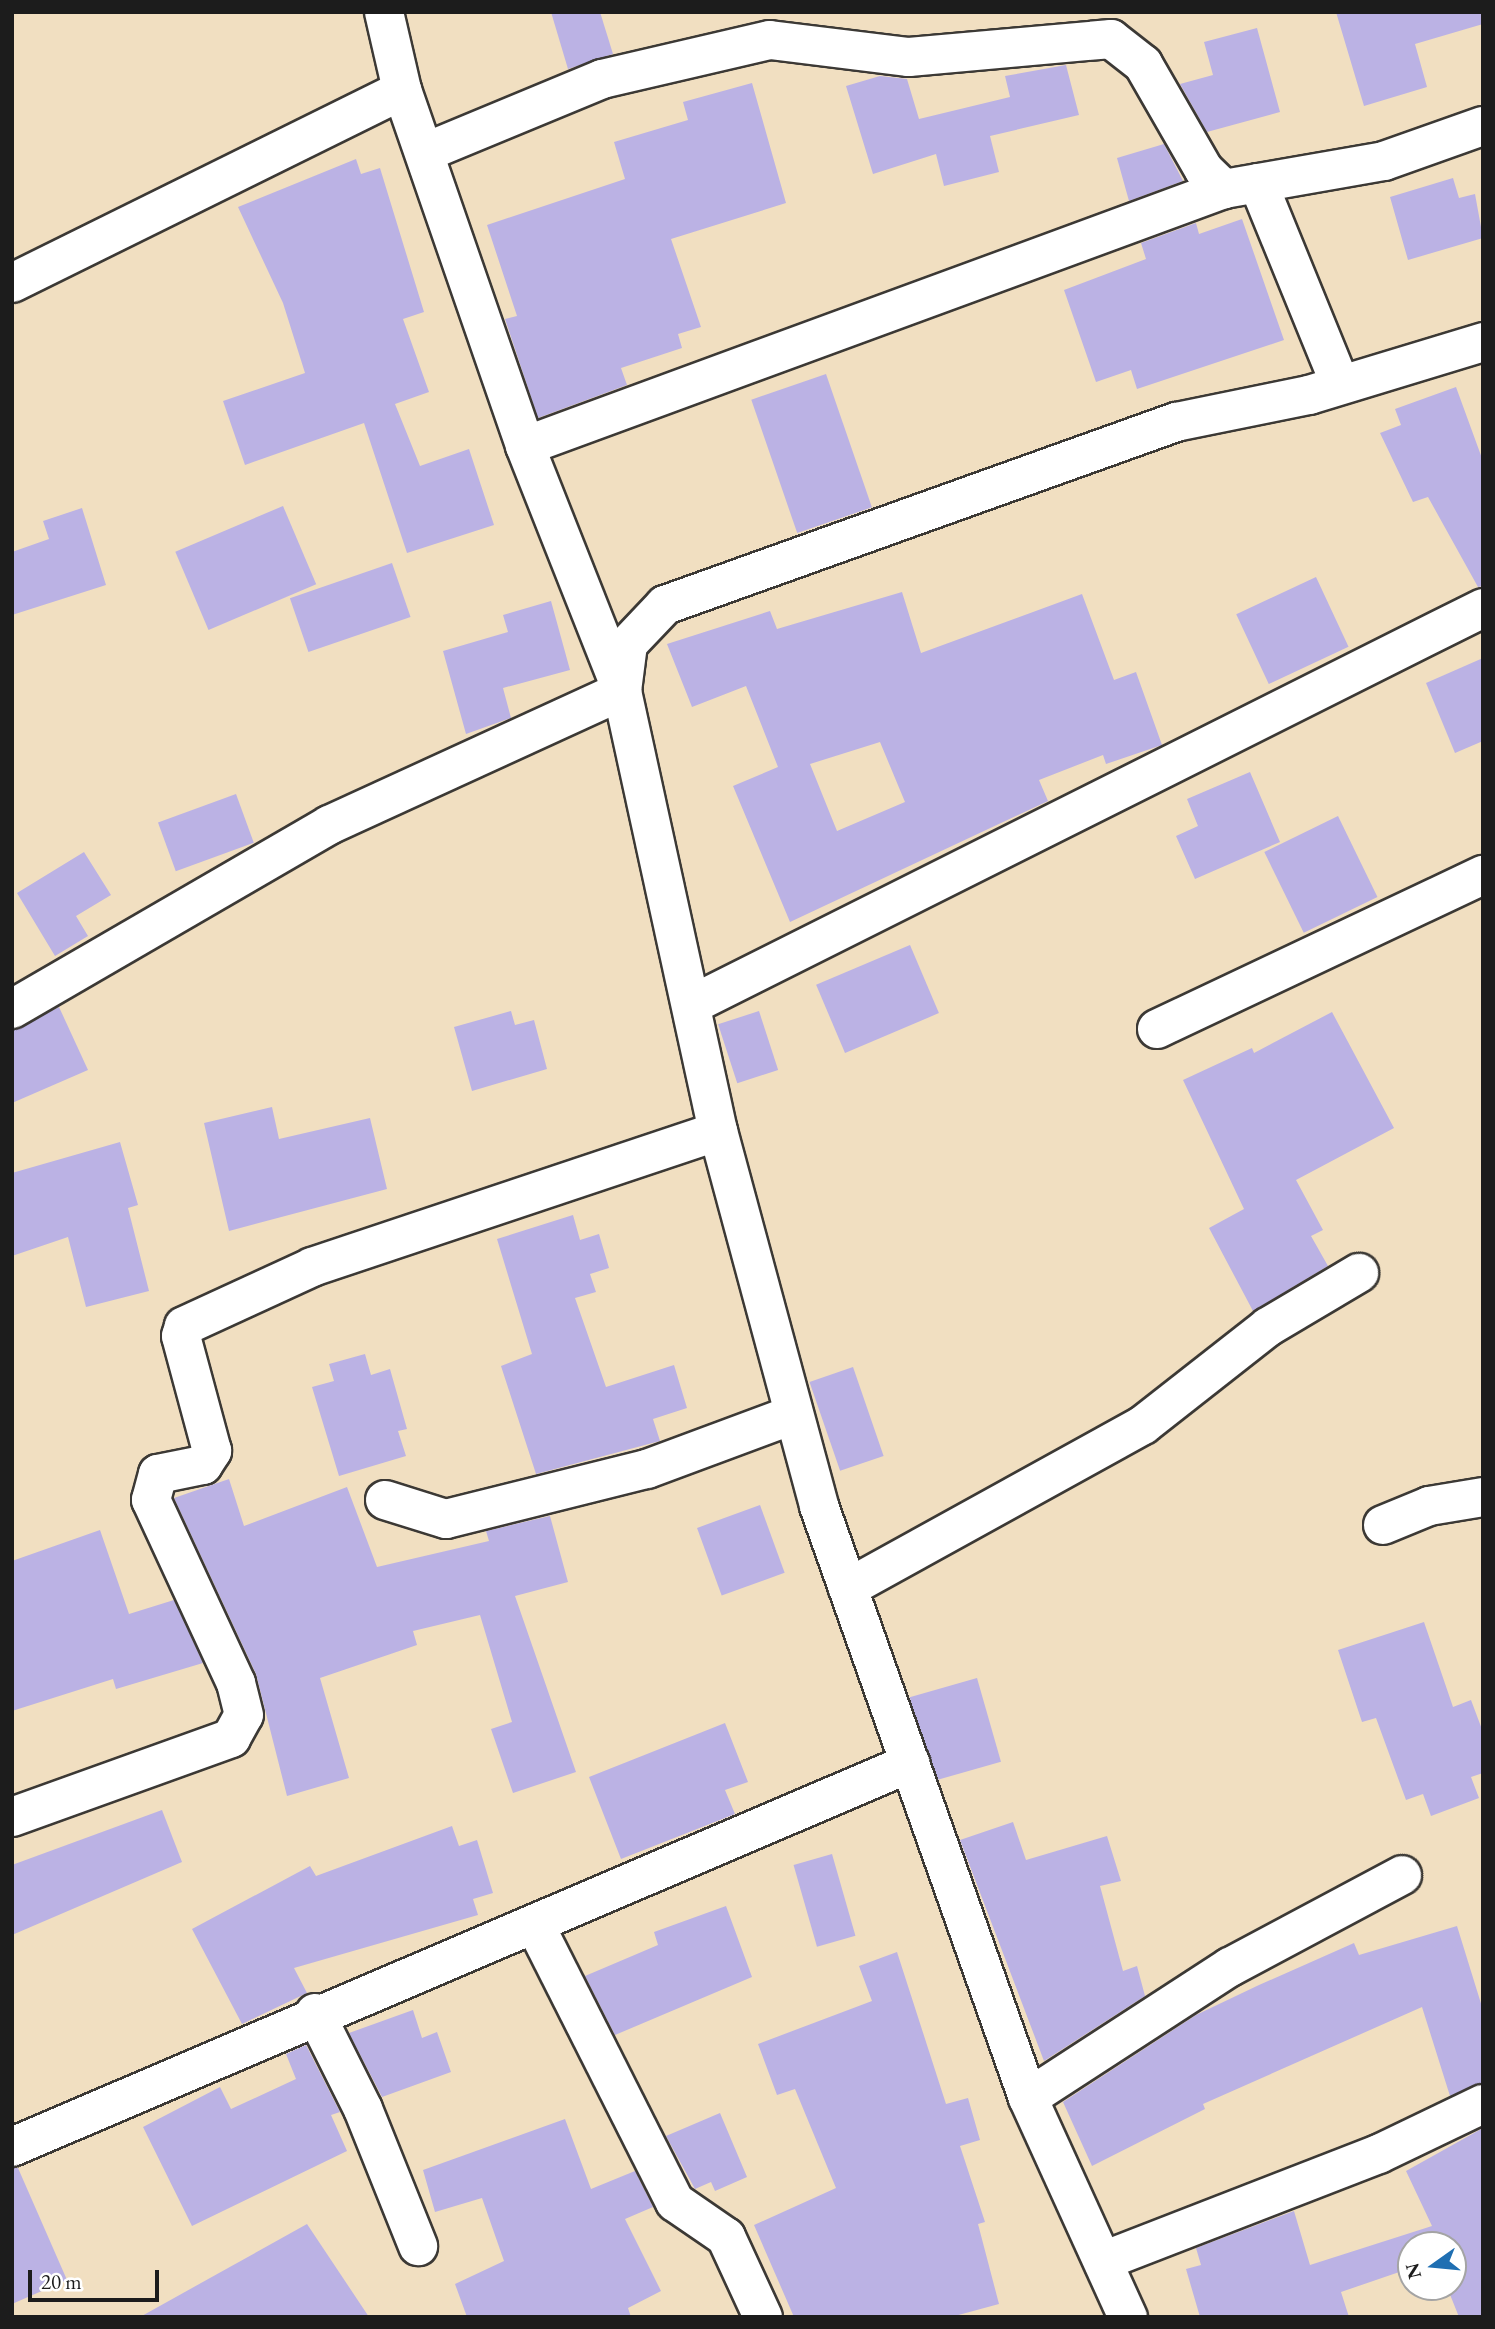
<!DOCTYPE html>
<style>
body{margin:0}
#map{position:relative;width:1495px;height:2329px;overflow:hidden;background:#f1dfc1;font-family:"EB Garamond",serif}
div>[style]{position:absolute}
.building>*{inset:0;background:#bbb2e4;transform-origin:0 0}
.roads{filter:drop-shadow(2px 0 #3c3935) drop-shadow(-2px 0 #3c3935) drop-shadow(0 2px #3c3935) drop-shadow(0 -2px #3c3935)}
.minor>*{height:38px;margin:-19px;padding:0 19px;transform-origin:19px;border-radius:19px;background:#fff}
span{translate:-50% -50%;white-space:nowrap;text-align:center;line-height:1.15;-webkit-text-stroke:6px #fff;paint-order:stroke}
.frame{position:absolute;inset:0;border:14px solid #1c1c1c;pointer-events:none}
.north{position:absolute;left:1397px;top:2231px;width:70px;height:70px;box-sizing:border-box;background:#fff;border:2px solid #a4a4a4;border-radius:50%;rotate:255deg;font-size:19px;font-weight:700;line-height:28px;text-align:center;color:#1c1c1c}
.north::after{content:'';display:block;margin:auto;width:24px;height:32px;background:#1f6fb2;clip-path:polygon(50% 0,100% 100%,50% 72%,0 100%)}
.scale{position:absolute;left:28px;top:2270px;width:131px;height:32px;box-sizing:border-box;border:4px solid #1c1c1c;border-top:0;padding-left:9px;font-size:21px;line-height:24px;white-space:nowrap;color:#1c1c1c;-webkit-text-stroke:5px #fff;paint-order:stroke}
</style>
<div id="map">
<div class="building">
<i style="clip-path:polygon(551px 12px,600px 12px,613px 54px,568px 69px)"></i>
<i style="clip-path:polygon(1336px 12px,1483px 12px,1483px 24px,1415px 44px,1427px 87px,1364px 106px)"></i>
<i style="clip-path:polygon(1257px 28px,1280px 112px,1207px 132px,1180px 84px,1213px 75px,1204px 42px)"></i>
<i style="clip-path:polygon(1066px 65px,1079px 115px,990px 136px,999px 172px,944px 186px,936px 154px,873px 174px,846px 86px,880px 76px,907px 79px,919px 119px,1010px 97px,1005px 76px)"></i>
<i style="clip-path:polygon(752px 83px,786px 203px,671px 239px,701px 327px,678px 334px,682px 348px,621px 368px,627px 385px,538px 418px,505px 319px,517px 316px,487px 225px,625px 179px,614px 142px,688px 120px,683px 102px)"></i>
<i style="clip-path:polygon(1164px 144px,1183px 181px,1129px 201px,1117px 158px)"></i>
<i style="clip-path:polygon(356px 159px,361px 174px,380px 168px,424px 312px,403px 319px,429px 392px,395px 404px,420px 466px,469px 449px,494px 525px,407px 553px,364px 423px,245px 465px,223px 401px,305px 373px,283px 303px,238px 207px)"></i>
<i style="clip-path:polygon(1453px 178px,1459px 198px,1475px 194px,1483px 238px,1408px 260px,1390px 197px)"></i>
<i style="clip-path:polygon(1242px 219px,1284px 340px,1137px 389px,1131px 370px,1096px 382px,1064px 290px,1146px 259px,1141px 243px,1196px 223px,1199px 234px)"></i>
<i style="left:826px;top:374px;width:141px;height:79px;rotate:71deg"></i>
<i style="clip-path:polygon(1456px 387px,1483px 461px,1483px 586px,1478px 587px,1428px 497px,1413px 502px,1380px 433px,1401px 425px,1395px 409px)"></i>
<i style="left:283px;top:506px;width:85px;height:117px;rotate:67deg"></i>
<i style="clip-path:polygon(82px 508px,106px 585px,12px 615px,12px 552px,49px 539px,43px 521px)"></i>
<i style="left:392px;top:563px;width:57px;height:108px;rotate:71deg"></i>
<i style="left:1316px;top:577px;width:77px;height:88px;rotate:65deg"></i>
<i style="clip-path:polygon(evenodd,902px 592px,921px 653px,1082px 594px,1114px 680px,1136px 672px,1162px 745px,1106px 764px,1103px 755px,1039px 780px,1048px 801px,790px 922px,733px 786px,778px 767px,746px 686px,692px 707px,667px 644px,770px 611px,777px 629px,902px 592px,880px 742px,905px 802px,837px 831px,810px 764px,880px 742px)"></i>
<i style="clip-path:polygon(551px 601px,570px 670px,503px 688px,511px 718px,466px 734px,443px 651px,508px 632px,503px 615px)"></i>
<i style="clip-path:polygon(1483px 658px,1483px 741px,1455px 753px,1426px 683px)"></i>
<i style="clip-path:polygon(1250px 772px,1280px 842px,1195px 879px,1176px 836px,1198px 826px,1187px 799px)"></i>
<i style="left:236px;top:794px;width:52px;height:83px;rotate:70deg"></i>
<i style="left:1338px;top:816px;width:90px;height:82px;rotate:64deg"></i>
<i style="clip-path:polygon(84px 852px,111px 895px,76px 916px,88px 936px,55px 956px,17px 893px)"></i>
<i style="left:910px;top:945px;width:74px;height:102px;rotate:67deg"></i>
<i style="clip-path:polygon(59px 1007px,88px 1070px,12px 1103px,12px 1031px)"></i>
<i style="clip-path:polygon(511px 1011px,515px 1025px,534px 1020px,547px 1069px,472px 1091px,454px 1027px)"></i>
<i style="left:759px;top:1011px;width:62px;height:43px;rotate:72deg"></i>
<i style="clip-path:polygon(1332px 1012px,1394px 1128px,1296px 1180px,1323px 1230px,1311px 1236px,1328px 1266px,1253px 1311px,1209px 1228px,1244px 1209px,1183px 1080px,1252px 1048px,1254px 1053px)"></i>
<i style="clip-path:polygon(272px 1107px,279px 1139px,370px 1118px,387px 1189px,229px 1231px,204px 1123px)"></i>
<i style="clip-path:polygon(120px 1142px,138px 1205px,128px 1208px,149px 1291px,86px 1307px,68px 1237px,12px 1256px,12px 1173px)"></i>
<i style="clip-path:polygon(573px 1215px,580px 1240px,599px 1234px,609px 1268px,590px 1274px,596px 1292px,575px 1298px,606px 1387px,674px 1365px,687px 1408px,653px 1419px,660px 1441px,536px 1474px,501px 1366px,532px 1354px,497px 1239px)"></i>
<i style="clip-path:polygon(365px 1354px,371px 1375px,390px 1369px,407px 1429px,398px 1431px,406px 1456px,339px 1476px,312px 1387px,334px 1381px,329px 1364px)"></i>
<i style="left:853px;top:1367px;width:94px;height:46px;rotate:71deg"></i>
<i style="clip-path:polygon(229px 1479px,244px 1526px,347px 1487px,377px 1567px,489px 1541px,486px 1531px,550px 1516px,568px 1582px,515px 1596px,576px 1772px,513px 1793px,491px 1729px,512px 1722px,480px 1615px,413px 1631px,417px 1645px,320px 1678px,349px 1778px,287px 1796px,256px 1674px,174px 1498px)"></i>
<i style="left:760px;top:1505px;width:72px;height:67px;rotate:70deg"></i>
<i style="clip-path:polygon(100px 1530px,129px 1614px,174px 1600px,203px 1663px,116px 1689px,113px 1679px,12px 1711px,12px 1561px)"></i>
<i style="clip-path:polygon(1424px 1622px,1453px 1707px,1471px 1700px,1483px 1732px,1483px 1773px,1471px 1777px,1479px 1798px,1431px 1816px,1423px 1794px,1406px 1800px,1376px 1718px,1362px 1722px,1338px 1650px)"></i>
<i style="left:977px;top:1678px;width:87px;height:70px;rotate:74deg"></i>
<i style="clip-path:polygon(725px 1723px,748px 1782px,725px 1790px,735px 1814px,621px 1859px,589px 1777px)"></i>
<i style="clip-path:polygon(162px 1810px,182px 1862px,12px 1935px,12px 1865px)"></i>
<i style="clip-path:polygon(1013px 1822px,1026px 1860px,1107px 1836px,1121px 1881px,1100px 1886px,1123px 1971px,1137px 1966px,1145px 1996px,1044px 2061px,960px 1840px)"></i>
<i style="clip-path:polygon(452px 1826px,459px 1846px,477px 1840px,493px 1893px,473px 1899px,478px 1915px,294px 1968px,307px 1993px,242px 2024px,192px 1929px,310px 1866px,316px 1876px)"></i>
<i style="left:832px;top:1854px;width:85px;height:40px;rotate:74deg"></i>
<i style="clip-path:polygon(726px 1906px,752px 1977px,615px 2035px,585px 1976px,658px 1945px,654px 1932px)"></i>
<i style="clip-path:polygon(1457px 1926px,1483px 2010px,1483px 2082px,1450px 2096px,1422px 2007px,1203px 2104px,1205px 2109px,1092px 2166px,1063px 2102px,1196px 2015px,1259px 1985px,1354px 1943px,1359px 1955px)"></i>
<i style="clip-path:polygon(897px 1952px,946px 2104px,968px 2098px,980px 2140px,960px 2146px,985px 2222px,978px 2224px,999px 2304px,951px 2317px,794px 2317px,754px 2225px,836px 2188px,795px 2089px,777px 2095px,758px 2044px,872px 2001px,859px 1966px)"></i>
<i style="clip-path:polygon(413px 2010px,422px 2038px,437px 2032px,451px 2072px,382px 2097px,349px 2033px)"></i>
<i style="clip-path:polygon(306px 2045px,340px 2112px,331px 2115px,347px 2151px,192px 2226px,143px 2127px,220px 2087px,231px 2109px,296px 2079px,286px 2054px)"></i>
<i style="clip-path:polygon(720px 2113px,747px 2177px,715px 2191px,711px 2182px,695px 2189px,666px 2136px)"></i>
<i style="clip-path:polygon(565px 2119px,591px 2189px,635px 2171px,653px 2207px,625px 2219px,661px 2291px,628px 2308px,631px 2317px,467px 2317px,455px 2284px,504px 2261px,482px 2198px,435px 2212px,423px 2170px)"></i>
<i style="clip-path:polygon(1483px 2128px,1483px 2317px,1459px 2317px,1447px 2287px,1453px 2287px,1453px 2245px,1411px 2245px,1411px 2268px,1341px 2292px,1349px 2317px,1200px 2317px,1186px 2269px,1201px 2265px,1196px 2248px,1294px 2211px,1310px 2265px,1432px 2226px,1406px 2171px)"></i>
<i style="clip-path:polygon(12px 2168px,18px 2168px,67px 2280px,12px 2304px)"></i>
<i style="clip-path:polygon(307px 2224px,369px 2317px,140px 2317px,210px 2278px)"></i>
</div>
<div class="roads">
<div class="minor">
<i style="left:384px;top:12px;width:80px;rotate:77deg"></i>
<i style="left:402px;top:90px;width:377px;rotate:70.9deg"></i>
<i style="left:525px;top:446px;width:264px;rotate:68.4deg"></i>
<i style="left:622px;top:691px;width:450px;rotate:77.7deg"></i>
<i style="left:718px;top:1131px;width:388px;rotate:74.9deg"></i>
<i style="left:819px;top:1506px;width:628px;rotate:70.55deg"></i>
<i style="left:1028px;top:2098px;width:241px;rotate:65.5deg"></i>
<i style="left:426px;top:152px;width:191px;rotate:-22.5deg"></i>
<i style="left:602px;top:79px;width:172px;rotate:-13.1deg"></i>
<i style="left:770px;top:40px;width:140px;rotate:7deg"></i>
<i style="left:909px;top:57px;width:203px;rotate:-5.1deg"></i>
<i style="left:1111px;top:39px;width:41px;rotate:38deg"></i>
<i style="left:1143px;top:64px;width:122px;rotate:60.1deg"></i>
<i style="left:1204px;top:170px;width:28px;rotate:44deg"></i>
<i style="left:1224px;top:189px;width:162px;rotate:-9.9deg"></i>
<i style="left:1384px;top:161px;width:105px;rotate:-19.5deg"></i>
<i style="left:1258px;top:183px;width:217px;rotate:67.8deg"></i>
<i style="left:12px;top:283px;width:435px;rotate:-26.3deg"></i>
<i style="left:525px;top:446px;width:745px;rotate:-20.19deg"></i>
<i style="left:693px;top:1004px;width:884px;rotate:-26.62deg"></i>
<i style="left:12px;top:1009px;width:367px;rotate:-30.1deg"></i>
<i style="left:329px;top:825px;width:322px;rotate:-24.6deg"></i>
<i style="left:622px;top:691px;width:47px;rotate:-82.7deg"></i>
<i style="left:628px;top:644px;width:54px;rotate:-46.5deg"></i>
<i style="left:665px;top:605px;width:543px;rotate:-19.7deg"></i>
<i style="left:1176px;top:422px;width:136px;rotate:-11.5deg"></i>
<i style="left:1309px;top:395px;width:182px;rotate:-16.9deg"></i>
<i style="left:1157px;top:1029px;width:361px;rotate:-25.3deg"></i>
<i style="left:385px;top:1500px;width:64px;rotate:17.3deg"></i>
<i style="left:446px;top:1519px;width:207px;rotate:-14deg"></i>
<i style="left:647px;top:1469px;width:155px;rotate:-20.4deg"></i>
<i style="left:1383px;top:1525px;width:50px;rotate:-22.4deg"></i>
<i style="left:1429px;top:1506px;width:55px;rotate:-9.5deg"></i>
<i style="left:848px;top:1588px;width:337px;rotate:-28.9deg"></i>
<i style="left:1143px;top:1425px;width:159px;rotate:-38.1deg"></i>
<i style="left:1268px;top:1327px;width:106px;rotate:-30.7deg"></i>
<i style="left:12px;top:1817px;width:233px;rotate:-19.8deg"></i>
<i style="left:231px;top:1738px;width:26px;rotate:-61deg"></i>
<i style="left:244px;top:1715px;width:33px;rotate:-104deg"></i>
<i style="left:236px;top:1683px;width:202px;rotate:-114.9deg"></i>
<i style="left:151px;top:1500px;width:27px;rotate:-75deg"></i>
<i style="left:158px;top:1474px;width:46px;rotate:-11.3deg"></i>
<i style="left:203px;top:1465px;width:17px;rotate:-57deg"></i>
<i style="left:212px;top:1451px;width:119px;rotate:-105.1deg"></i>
<i style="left:181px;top:1336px;width:10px;rotate:-73deg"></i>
<i style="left:184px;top:1326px;width:141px;rotate:-24.7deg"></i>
<i style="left:312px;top:1267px;width:428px;rotate:-18.5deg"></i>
<i style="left:536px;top:1927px;width:308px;rotate:63.2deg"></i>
<i style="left:675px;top:2202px;width:62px;rotate:34.5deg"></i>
<i style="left:726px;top:2237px;width:88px;rotate:65.2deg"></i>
<i style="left:315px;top:2013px;width:107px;rotate:63.4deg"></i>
<i style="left:363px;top:2109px;width:148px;rotate:68.1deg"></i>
<i style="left:1028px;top:2098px;width:241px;rotate:-33deg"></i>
<i style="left:1230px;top:1967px;width:195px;rotate:-28.1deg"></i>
<i style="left:12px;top:2147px;width:977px;rotate:-23.15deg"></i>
<i style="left:1103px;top:2261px;width:296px;rotate:-21.2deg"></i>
<i style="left:1379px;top:2154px;width:115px;rotate:-25.7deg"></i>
</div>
</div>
<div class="frame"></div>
<div class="north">N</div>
<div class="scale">20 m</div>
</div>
